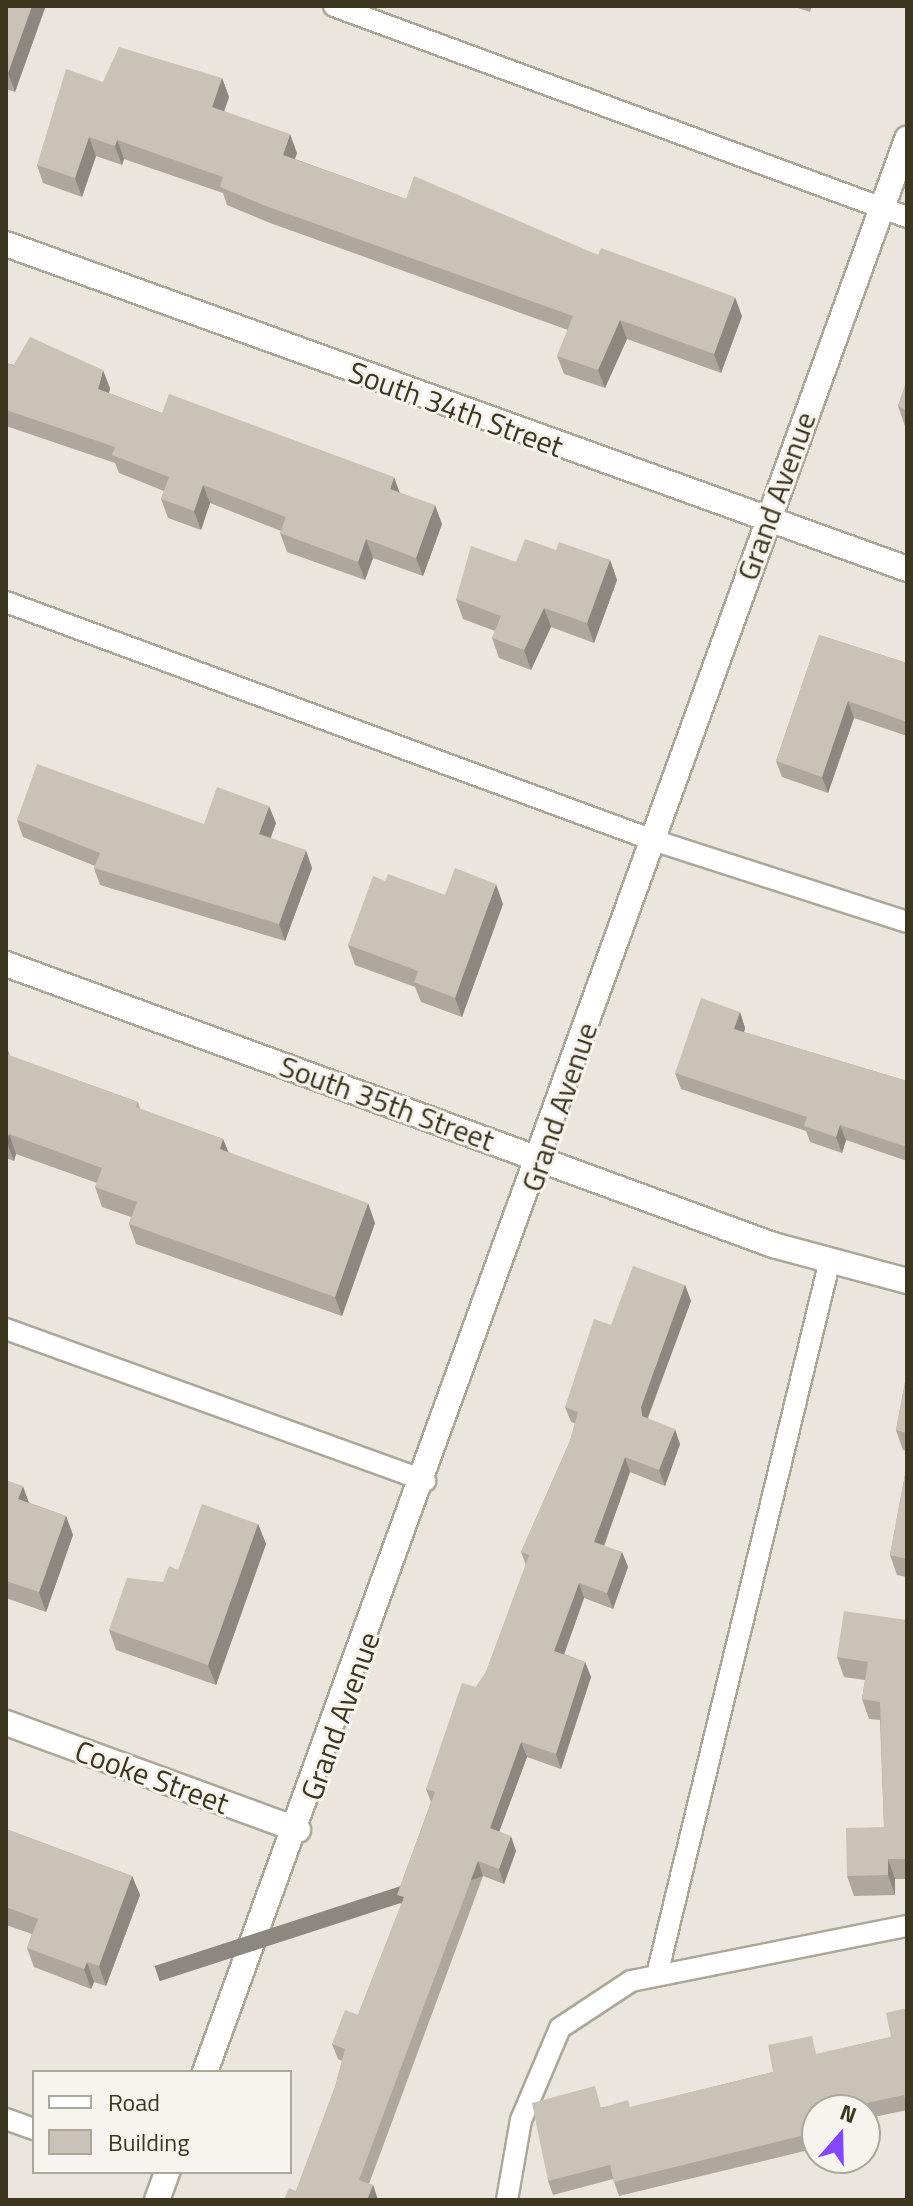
<!DOCTYPE html>
<style>
body{margin:0}
#map{position:relative;width:913px;height:2206px;overflow:hidden;background:#ebe6dd;font-family:"Titillium Web",sans-serif}
div>[style]{position:absolute}
.roads{filter:drop-shadow(2px 0 #aca798) drop-shadow(-2px 0 #aca798) drop-shadow(0 2px #aca798) drop-shadow(0 -2px #aca798)}
.service>*{height:20px;margin:-10px;padding:0 10px;transform-origin:10px;border-radius:10px;background:#fff}
.minor>*{height:24px;margin:-12px;padding:0 12px;transform-origin:12px;border-radius:12px;background:#fff}
.wall>*{inset:0;background:#ada79d}
.shaded-wall>*{inset:0;background:#8d887f;transform-origin:0 0}
.building>*{inset:0;background:#c9c2b6}
span{translate:-50% -50%;white-space:nowrap;text-align:center;line-height:1.15;-webkit-text-stroke:6px #f7f3ee;paint-order:stroke}
.street-label{font-size:30px;color:#3c361e}
.frame{position:absolute;inset:0;border:8px solid #3c361e;pointer-events:none}
.legend{position:absolute;left:32px;top:2070px;width:260px;height:104px;box-sizing:border-box;background:#f7f3ee;border:2px solid #aca79b;margin:0;padding:10px 14px;list-style:none;font-size:24px;color:#3c361e}
.legend li{display:flex;align-items:center;gap:16px;height:40px}
.legend b{width:40px;border:2px solid #aca79b}
.north{position:absolute;left:801px;top:2094px;width:80px;height:80px;box-sizing:border-box;background:#f7f3ee;border:2px solid #aca79b;border-radius:50%;rotate:20deg;font-size:22px;font-weight:700;line-height:32px;text-align:center;color:#3c361e}
.north::after{content:'';display:block;margin:auto;width:28px;height:36px;background:#8347ff;clip-path:polygon(50% 0,100% 100%,50% 72%,0 100%)}
</style>
<div id="map">
<div class="roads">
<div class="service">
<i style="left:334px;top:6px;width:611px;rotate:20.22deg"></i>
<i style="left:6px;top:602px;width:686px;rotate:20.2deg"></i>
<i style="left:650px;top:839px;width:270px;rotate:17.9deg"></i>
<i style="left:6px;top:1329px;width:446px;rotate:19.9deg"></i>
<i style="left:657px;top:1975px;width:736px;rotate:-76.4deg"></i>
<i style="left:6px;top:2119px;width:30px;rotate:20deg"></i>
<i style="left:507px;top:2200px;width:81px;rotate:-80.1deg"></i>
<i style="left:521px;top:2120px;width:100px;rotate:-67deg"></i>
<i style="left:560px;top:2028px;width:85px;rotate:-33.5deg"></i>
<i style="left:631px;top:1981px;width:281px;rotate:-11.3deg"></i>
</div>
<div class="minor">
<i style="left:6px;top:244px;width:958px;rotate:19.83deg"></i>
<i style="left:6px;top:964px;width:817px;rotate:20.12deg"></i>
<i style="left:773px;top:1245px;width:139px;rotate:15deg"></i>
<i style="left:6px;top:1723px;width:311px;rotate:20.1deg"></i>
<i style="left:205px;top:2072px;width:2057px;rotate:-70.04deg"></i>
<i style="left:157px;top:2200px;width:30px;rotate:-70deg"></i>
</div>
</div>
<div class="wall">
<i style="clip-path:polygon(6px 6px,44px 6px,45px 8px,15px 92px,6px 89px)"></i>
<i style="clip-path:polygon(792px 6px,812px 6px,810px 12px)"></i>
<i style="clip-path:polygon(222px 78px,229px 97px,224px 111px,297px 153px,295px 159px,406px 199px,598px 255px,742px 316px,721px 373px,627px 339px,605px 388px,564px 374px,557px 356px,568px 330px,270px 223px,227px 205px,223px 193px,124px 159px,122px 165px,96px 156px,82px 197px,43px 183px,37px 165px,103px 82px)"></i>
<i style="clip-path:polygon(6px 363px,110px 388px,109px 393px,162px 413px,399px 492px,442px 524px,423px 576px,373px 558px,365px 580px,287px 552px,280px 533px,281px 531px,210px 503px,201px 530px,168px 518px,161px 499px,164px 491px,119px 473px,115px 463px,6px 426px)"></i>
<i style="clip-path:polygon(907px 380px,907px 427px,905px 426px,898px 406px)"></i>
<i style="clip-path:polygon(556px 550px,610px 560px,617px 580px,594px 643px,551px 627px,531px 670px,499px 658px,492px 638px,495px 631px,463px 619px,456px 599px,516px 562px)"></i>
<i style="clip-path:polygon(819px 635px,907px 663px,907px 736px,854px 718px,828px 793px,782px 777px,776px 761px)"></i>
<i style="clip-path:polygon(17px 820px,204px 824px,276px 823px,270px 838px,312px 868px,285px 941px,100px 885px,94px 868px,95px 866px,23px 837px)"></i>
<i style="clip-path:polygon(385px 881px,445px 895px,503px 904px,462px 1017px,421px 1002px,415px 987px,355px 965px,348px 945px)"></i>
<i style="clip-path:polygon(740px 1012px,745px 1028px,744px 1032px,907px 1081px,907px 1161px,846px 1140px,842px 1153px,810px 1142px,806px 1131px,681px 1089px,675px 1073px)"></i>
<i style="clip-path:polygon(6px 1044px,10px 1056px,138px 1102px,140px 1109px,223px 1139px,228px 1152px,375px 1223px,342px 1316px,136px 1244px,129px 1224px,131px 1217px,102px 1207px,95px 1187px,97px 1183px,16px 1154px,14px 1161px,6px 1158px)"></i>
<i style="clip-path:polygon(685px 1285px,691px 1301px,648px 1418px,680px 1444px,665px 1486px,630px 1472px,604px 1546px,622px 1552px,628px 1567px,613px 1609px,584px 1598px,564px 1654px,585px 1662px,591px 1677px,561px 1769px,527px 1757px,499px 1832px,516px 1851px,504px 1884px,483px 1876px,369px 2184px,373px 2185px,378px 2200px,284px 2200px,296px 2191px,335px 2087px,342px 2061px,338px 2059px,332px 2044px,358px 2015px,401px 1905px,397px 1895px,431px 1802px,426px 1789px,476px 1687px,486px 1672px,526px 1565px,521px 1552px,570px 1441px,575px 1423px,571px 1422px,565px 1407px,611px 1325px)"></i>
<i style="clip-path:polygon(907px 1372px,907px 1451px,903px 1450px,896px 1430px)"></i>
<i style="clip-path:polygon(907px 1464px,907px 1577px,897px 1575px,890px 1555px)"></i>
<i style="clip-path:polygon(6px 1480px,30px 1503px,66px 1516px,73px 1535px,46px 1612px,6px 1598px)"></i>
<i style="clip-path:polygon(258px 1524px,266px 1544px,216px 1685px,116px 1650px,109px 1630px,178px 1570px)"></i>
<i style="clip-path:polygon(907px 1620px,907px 1879px,895px 1879px,895px 1895px,854px 1896px,847px 1876px,884px 1827px,880px 1720px,869px 1719px,862px 1699px,865px 1680px,844px 1677px,837px 1657px)"></i>
<i style="clip-path:polygon(6px 1829px,132px 1876px,140px 1895px,106px 1986px,94px 1982px,91px 1989px,34px 1967px,27px 1948px,32px 1934px,6px 1925px)"></i>
<i style="clip-path:polygon(907px 2008px,907px 2110px,865px 2119px,865px 2110px,817px 2110px,817px 2148px,619px 2196px,613px 2179px,553px 2195px,548px 2181px,602px 2107px,631px 2107px,773px 2072px,818px 2054px,891px 2037px)"></i>
</div>
<div class="shaded-wall">
<i style="clip-path:polygon(32px 6px,44px 6px,45px 8px,15px 92px,8px 73px)"></i>
<i style="clip-path:polygon(222px 78px,229px 97px,219px 126px,212px 107px)"></i>
<i style="clip-path:polygon(290px 134px,297px 153px,289px 174px,283px 155px)"></i>
<i style="clip-path:polygon(89px 137px,96px 156px,82px 197px,75px 178px)"></i>
<i style="clip-path:polygon(117px 140px,124px 159px,122px 165px,115px 146px)"></i>
<i style="clip-path:polygon(735px 297px,742px 316px,721px 373px,714px 354px)"></i>
<i style="clip-path:polygon(620px 320px,627px 339px,605px 388px,598px 370px)"></i>
<i style="clip-path:polygon(103px 370px,110px 388px,105px 408px,98px 389px)"></i>
<i style="clip-path:polygon(394px 477px,401px 496px,390px 489px)"></i>
<i style="clip-path:polygon(203px 485px,210px 503px,201px 530px,194px 511px)"></i>
<i style="clip-path:polygon(435px 505px,442px 524px,423px 576px,416px 558px)"></i>
<i style="clip-path:polygon(366px 539px,373px 558px,365px 580px,358px 562px)"></i>
<i style="clip-path:polygon(610px 560px,617px 580px,594px 643px,587px 623px)"></i>
<i style="clip-path:polygon(544px 608px,551px 627px,531px 670px,524px 650px)"></i>
<i style="clip-path:polygon(848px 701px,854px 718px,828px 793px,822px 777px)"></i>
<i style="clip-path:polygon(269px 806px,276px 823px,266px 851px,259px 834px)"></i>
<i style="clip-path:polygon(306px 850px,312px 868px,285px 941px,279px 924px)"></i>
<i style="clip-path:polygon(496px 884px,503px 904px,462px 1017px,455px 998px)"></i>
<i style="clip-path:polygon(740px 1012px,745px 1028px,740px 1045px,734px 1029px)"></i>
<i style="clip-path:polygon(840px 1125px,846px 1140px,842px 1153px,836px 1137px)"></i>
<i style="clip-path:polygon(9px 1134px,16px 1154px,14px 1161px,6px 1141px)"></i>
<i style="clip-path:polygon(223px 1139px,231px 1158px,220px 1149px)"></i>
<i style="clip-path:polygon(368px 1203px,375px 1223px,342px 1316px,335px 1297px)"></i>
<i style="clip-path:polygon(685px 1285px,691px 1301px,646px 1422px,642px 1416px,641px 1407px)"></i>
<i style="clip-path:polygon(675px 1429px,680px 1444px,665px 1486px,659px 1470px)"></i>
<i style="clip-path:polygon(625px 1457px,630px 1472px,600px 1557px,594px 1542px)"></i>
<i style="clip-path:polygon(23px 1486px,30px 1506px,18px 1499px)"></i>
<i style="clip-path:polygon(66px 1516px,73px 1535px,46px 1612px,39px 1592px)"></i>
<i style="clip-path:polygon(258px 1524px,266px 1544px,216px 1685px,208px 1665px)"></i>
<i style="clip-path:polygon(622px 1552px,628px 1567px,613px 1609px,607px 1593px)"></i>
<i style="clip-path:polygon(579px 1583px,584px 1598px,560px 1666px,554px 1651px)"></i>
<i style="clip-path:polygon(585px 1662px,591px 1677px,561px 1769px,556px 1754px)"></i>
<i style="clip-path:polygon(521px 1742px,527px 1757px,495px 1843px,490px 1828px)"></i>
<i style="clip-path:polygon(511px 1836px,516px 1851px,504px 1884px,499px 1869px)"></i>
<i style="clip-path:polygon(888px 1859px,895px 1879px,895px 1895px,888px 1875px)"></i>
<i style="left:478px;top:1861px;width:16px;height:340px;rotate:72deg"></i>
<i style="clip-path:polygon(132px 1876px,140px 1895px,106px 1986px,99px 1966px)"></i>
<i style="clip-path:polygon(87px 1962px,94px 1982px,91px 1989px,84px 1969px)"></i>
<i style="clip-path:polygon(373px 2185px,378px 2200px,367px 2200px)"></i>
</div>
<div class="building">
<i style="clip-path:polygon(6px 6px,32px 6px,8px 73px,6px 72px)"></i>
<i style="clip-path:polygon(119px 47px,222px 78px,212px 107px,290px 134px,283px 155px,406px 199px,414px 176px,598px 255px,601px 248px,735px 297px,714px 354px,620px 320px,598px 370px,557px 356px,573px 316px,263px 205px,220px 187px,223px 177px,117px 140px,115px 146px,89px 137px,75px 178px,37px 165px,66px 69px,103px 82px)"></i>
<i style="clip-path:polygon(30px 337px,103px 370px,98px 389px,162px 413px,169px 394px,394px 477px,390px 489px,435px 505px,416px 558px,366px 539px,358px 562px,280px 533px,286px 517px,203px 485px,194px 511px,161px 499px,169px 477px,112px 455px,115px 447px,6px 410px,6px 363px,13px 366px)"></i>
<i style="clip-path:polygon(907px 380px,907px 411px,898px 406px)"></i>
<i style="clip-path:polygon(525px 539px,556px 550px,559px 542px,610px 560px,587px 623px,544px 608px,524px 650px,492px 638px,501px 616px,456px 599px,471px 546px,516px 562px)"></i>
<i style="clip-path:polygon(819px 635px,907px 663px,907px 722px,848px 701px,822px 777px,776px 761px)"></i>
<i style="clip-path:polygon(37px 764px,204px 824px,217px 787px,269px 806px,259px 834px,306px 850px,279px 924px,94px 868px,100px 853px,17px 820px)"></i>
<i style="clip-path:polygon(455px 868px,496px 884px,455px 998px,414px 982px,418px 971px,348px 945px,373px 876px,385px 881px,388px 874px,445px 895px)"></i>
<i style="clip-path:polygon(701px 998px,740px 1012px,734px 1029px,907px 1081px,907px 1147px,840px 1125px,836px 1137px,804px 1126px,807px 1117px,675px 1073px)"></i>
<i style="clip-path:polygon(6px 1054px,138px 1102px,136px 1107px,223px 1139px,220px 1149px,368px 1203px,335px 1297px,129px 1224px,137px 1202px,95px 1187px,102px 1168px,9px 1134px,6px 1141px)"></i>
<i style="clip-path:polygon(633px 1266px,685px 1285px,641px 1407px,642px 1416px,675px 1429px,659px 1470px,625px 1457px,594px 1542px,622px 1552px,607px 1593px,579px 1583px,554px 1651px,585px 1662px,556px 1754px,521px 1742px,490px 1828px,511px 1836px,499px 1869px,478px 1861px,359px 2180px,373px 2185px,367px 2200px,284px 2200px,289px 2188px,296px 2191px,335px 2087px,345px 2049px,332px 2044px,345px 2010px,358px 2015px,404px 1897px,397px 1895px,435px 1792px,426px 1789px,462px 1683px,476px 1687px,486px 1672px,529px 1555px,521px 1552px,570px 1441px,578px 1412px,565px 1407px,594px 1319px,611px 1325px)"></i>
<i style="clip-path:polygon(907px 1372px,907px 1433px,896px 1430px)"></i>
<i style="clip-path:polygon(907px 1464px,907px 1559px,890px 1555px)"></i>
<i style="clip-path:polygon(6px 1480px,23px 1486px,18px 1499px,66px 1516px,39px 1592px,6px 1581px)"></i>
<i style="clip-path:polygon(202px 1504px,258px 1524px,208px 1665px,109px 1630px,127px 1578px,163px 1582px,169px 1566px,178px 1570px)"></i>
<i style="clip-path:polygon(844px 1611px,907px 1620px,907px 1859px,888px 1859px,888px 1875px,847px 1876px,846px 1828px,884px 1827px,880px 1702px,862px 1699px,868px 1662px,837px 1657px)"></i>
<i style="clip-path:polygon(6px 1829px,132px 1876px,99px 1966px,87px 1962px,84px 1969px,27px 1948px,38px 1919px,6px 1907px)"></i>
<i style="clip-path:polygon(907px 2008px,907px 2105px,904px 2095px,834px 2110px,817px 2110px,817px 2122px,815px 2122px,817px 2132px,614px 2182px,610px 2165px,548px 2181px,532px 2103px,595px 2086px,601px 2108px,628px 2100px,630px 2107px,773px 2072px,768px 2045px,812px 2036px,816px 2054px,891px 2037px,886px 2013px)"></i>
</div>
<div class="street-label">
<span style="left:456px;top:409px;rotate:20deg">South 34th Street</span>
<span style="left:776px;top:496px;rotate:-70deg">Grand Avenue</span>
<span style="left:387px;top:1103px;rotate:20deg">South 35th Street</span>
<span style="left:559px;top:1107px;rotate:-71deg">Grand Avenue</span>
<span style="left:340px;top:1716px;rotate:-70deg">Grand Avenue</span>
<span style="left:152px;top:1777px;rotate:20deg">Cooke Street</span>
</div>
<div class="frame"></div>
<ul class="legend">
<li><b style="height:10px;background:#fff"></b>Road</li>
<li><b style="height:22px;background:#c9c2b6"></b>Building</li>
</ul>
<div class="north">N</div>
</div>
